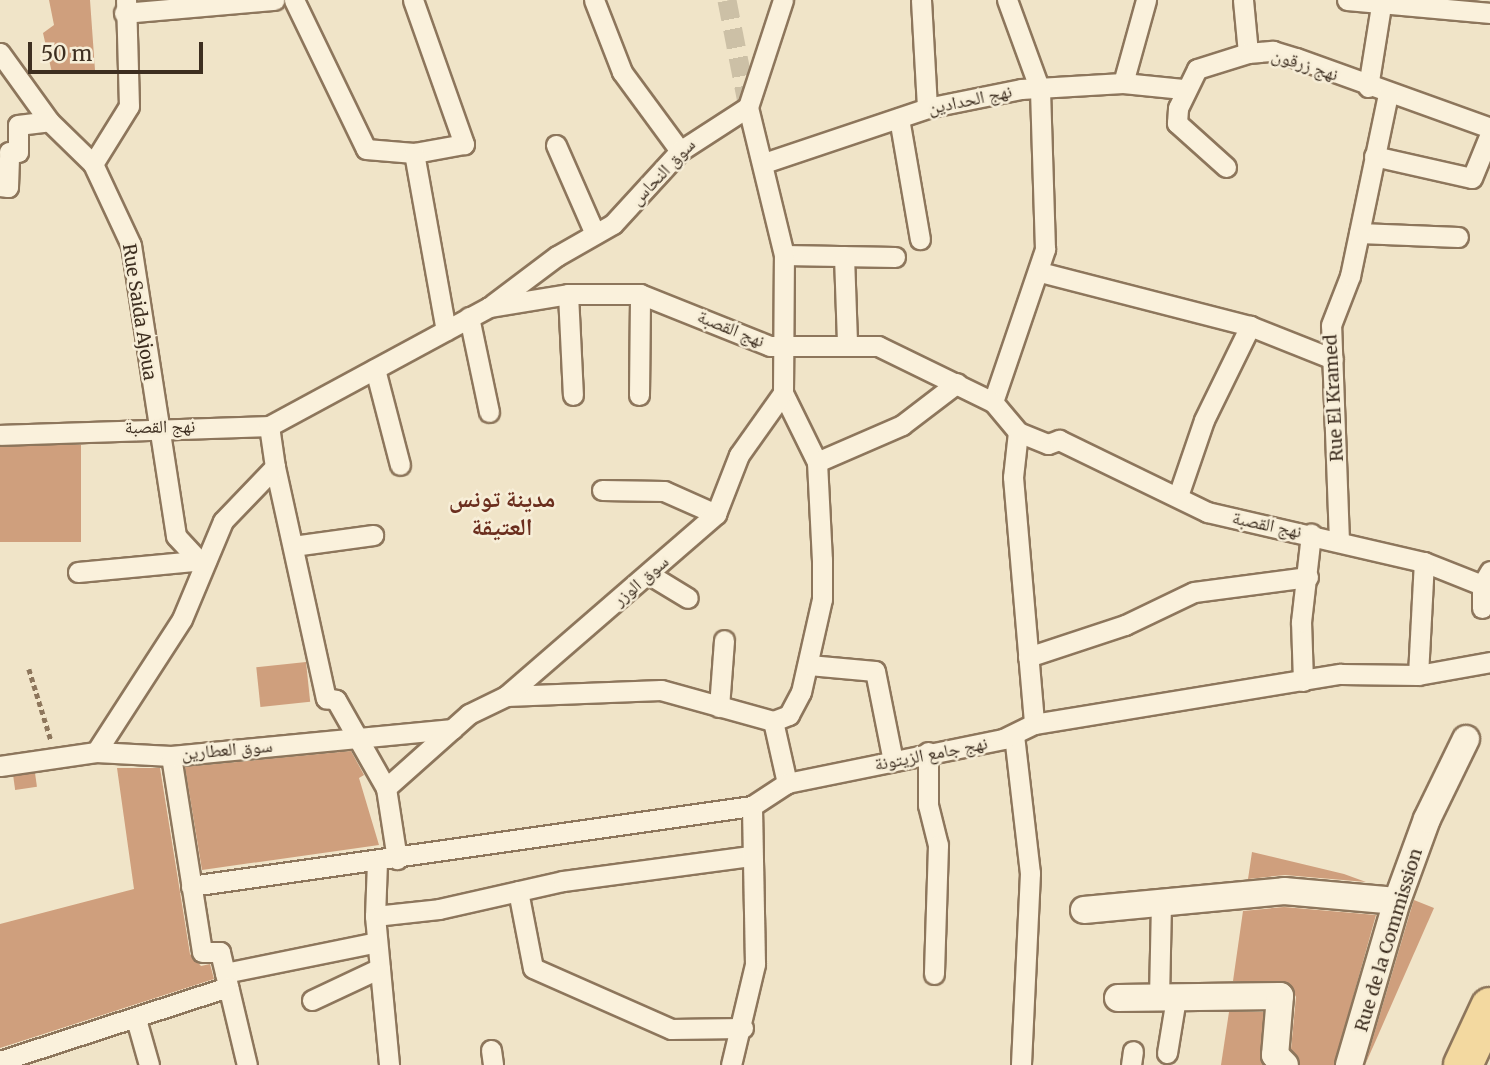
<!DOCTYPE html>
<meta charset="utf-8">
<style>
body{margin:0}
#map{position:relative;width:1490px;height:1065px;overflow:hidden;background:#f0e4c8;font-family:Merriweather,"Noto Naskh Arabic",serif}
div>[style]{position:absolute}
.building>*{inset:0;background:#cf9f7d;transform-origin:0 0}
.pedestrian-tunnel>*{height:19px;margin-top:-9.5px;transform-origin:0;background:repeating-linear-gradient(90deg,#ccc0a6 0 19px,transparent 0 29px)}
.path>*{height:4.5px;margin-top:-2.25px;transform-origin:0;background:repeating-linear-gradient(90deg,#8d765c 0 5px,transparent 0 8.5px)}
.roads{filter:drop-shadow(2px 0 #8d765c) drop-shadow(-2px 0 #8d765c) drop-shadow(0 2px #8d765c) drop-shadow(0 -2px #8d765c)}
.pedestrian>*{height:19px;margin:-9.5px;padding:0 9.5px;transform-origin:9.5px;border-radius:9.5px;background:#faf1dc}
.minor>*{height:26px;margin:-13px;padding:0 13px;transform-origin:13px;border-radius:13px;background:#faf1dc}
.primary>*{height:38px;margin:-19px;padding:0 19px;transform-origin:19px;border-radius:19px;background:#f3d9a0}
span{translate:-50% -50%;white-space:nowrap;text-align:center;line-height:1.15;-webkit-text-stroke:5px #f7eed8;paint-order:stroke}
.street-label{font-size:18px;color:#3d2e20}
.district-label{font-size:24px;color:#6b2e1e;font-weight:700}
.scale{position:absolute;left:28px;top:42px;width:175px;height:32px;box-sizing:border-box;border:4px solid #3d2e20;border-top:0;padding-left:9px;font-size:21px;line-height:24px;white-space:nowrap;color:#3d2e20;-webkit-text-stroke:5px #f7eed8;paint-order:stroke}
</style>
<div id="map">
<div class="building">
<i style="clip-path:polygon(49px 0,90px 0,95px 70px,52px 73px,43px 33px,54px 25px)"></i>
<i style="left:81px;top:445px;width:97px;height:81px;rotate:90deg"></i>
<i style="left:306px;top:662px;width:40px;height:50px;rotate:84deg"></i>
<i style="clip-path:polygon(351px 751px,364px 775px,359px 778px,379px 845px,202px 870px,185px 767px)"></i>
<i style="clip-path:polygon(117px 768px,160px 768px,190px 954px,201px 966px,210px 964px,214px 979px,0 1048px,0 924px,134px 889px)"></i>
<i style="left:35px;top:773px;width:14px;height:22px;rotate:82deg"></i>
<i style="clip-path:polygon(1252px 852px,1344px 874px,1366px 882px,1285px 875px,1248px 879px)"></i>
<i style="clip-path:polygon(1414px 900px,1434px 908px,1365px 1065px,1412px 906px)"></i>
<i style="clip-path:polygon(1284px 907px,1376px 915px,1334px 1065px,1300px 1065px,1291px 1049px,1296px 997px,1289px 983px,1233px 981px,1243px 911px)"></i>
<i style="clip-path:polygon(1229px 1012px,1263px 1012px,1263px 1065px,1221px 1065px)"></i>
</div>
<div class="pedestrian-tunnel">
<i style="left:727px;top:0;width:109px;rotate:78.9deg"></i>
</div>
<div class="path">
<i style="left:29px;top:669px;width:74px;rotate:72.8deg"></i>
</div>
<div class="roads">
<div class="pedestrian">
<i style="left:294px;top:0;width:165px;rotate:64.2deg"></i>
<i style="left:366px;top:149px;width:48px;rotate:4.8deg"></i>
<i style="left:413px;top:0;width:153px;rotate:70.5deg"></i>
<i style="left:464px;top:144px;width:51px;rotate:169.8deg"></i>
<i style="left:414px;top:153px;width:180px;rotate:79.8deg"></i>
<i style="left:594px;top:0;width:77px;rotate:68.7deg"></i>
<i style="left:622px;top:72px;width:98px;rotate:53.7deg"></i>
<i style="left:921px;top:0;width:108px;rotate:86.8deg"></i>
<i style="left:1243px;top:0;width:53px;rotate:84.6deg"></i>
<i style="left:1347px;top:0;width:144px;rotate:5.2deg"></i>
<i style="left:124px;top:13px;width:151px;rotate:-5deg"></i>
<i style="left:0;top:53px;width:84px;rotate:54.2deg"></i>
<i style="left:49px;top:121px;width:62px;rotate:44.3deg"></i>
<i style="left:93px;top:164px;width:89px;rotate:64.9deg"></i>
<i style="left:131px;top:245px;width:294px;rotate:81.2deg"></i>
<i style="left:176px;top:536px;width:34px;rotate:47deg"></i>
<i style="left:1123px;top:83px;width:86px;rotate:-74.5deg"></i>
<i style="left:1368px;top:87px;width:88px;rotate:-80.9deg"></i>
<i style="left:899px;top:118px;width:123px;rotate:80.2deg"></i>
<i style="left:556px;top:145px;width:97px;rotate:66.3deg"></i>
<i style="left:1374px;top:156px;width:100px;rotate:12.7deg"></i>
<i style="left:1472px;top:178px;width:48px;rotate:-67.8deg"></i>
<i style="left:764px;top:163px;width:172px;rotate:-18.6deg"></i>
<i style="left:927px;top:108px;width:96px;rotate:-11.4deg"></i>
<i style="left:1021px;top:89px;width:102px;rotate:-3.4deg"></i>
<i style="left:1123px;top:83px;width:60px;rotate:5.7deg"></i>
<i style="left:93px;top:164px;width:68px;rotate:-58.2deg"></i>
<i style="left:129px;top:106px;width:106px;rotate:-91.6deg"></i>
<i style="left:1226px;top:167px;width:66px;rotate:-138.1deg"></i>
<i style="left:1177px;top:123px;width:15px;rotate:-86deg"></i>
<i style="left:1178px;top:108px;width:43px;rotate:-64deg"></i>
<i style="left:1197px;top:69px;width:53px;rotate:-17.4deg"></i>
<i style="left:1248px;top:53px;width:25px;rotate:-5deg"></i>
<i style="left:1273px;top:51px;width:24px;rotate:17deg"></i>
<i style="left:1296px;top:58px;width:206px;rotate:19.8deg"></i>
<i style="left:0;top:186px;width:8px;rotate:7deg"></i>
<i style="left:8px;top:187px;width:35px;rotate:-88deg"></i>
<i style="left:9px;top:152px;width:9px"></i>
<i style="left:18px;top:152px;width:27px;rotate:-90deg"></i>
<i style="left:18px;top:125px;width:31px;rotate:-7deg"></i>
<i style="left:1359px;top:233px;width:99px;rotate:2.3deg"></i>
<i style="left:784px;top:255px;width:111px;rotate:1deg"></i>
<i style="left:844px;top:256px;width:87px;rotate:88deg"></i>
<i style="left:1040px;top:272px;width:217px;rotate:14.4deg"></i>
<i style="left:1250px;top:326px;width:89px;rotate:21.7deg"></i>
<i style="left:568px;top:294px;width:101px;rotate:87.2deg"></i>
<i style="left:493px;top:304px;width:80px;rotate:-36.9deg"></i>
<i style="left:557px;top:256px;width:64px;rotate:-29.7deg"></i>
<i style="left:613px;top:224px;width:99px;rotate:-47.5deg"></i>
<i style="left:680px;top:151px;width:81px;rotate:-32.9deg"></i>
<i style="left:748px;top:107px;width:113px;rotate:-71.9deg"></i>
<i style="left:469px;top:317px;width:97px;rotate:78.1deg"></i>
<i style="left:375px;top:369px;width:99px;rotate:75.4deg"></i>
<i style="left:783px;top:393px;width:77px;rotate:63.8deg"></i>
<i style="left:817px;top:462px;width:98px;rotate:87.1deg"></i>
<i style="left:822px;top:560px;width:39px;rotate:90deg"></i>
<i style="left:822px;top:599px;width:95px;rotate:102.7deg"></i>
<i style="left:801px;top:692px;width:26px;rotate:118deg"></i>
<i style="left:789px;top:715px;width:17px;rotate:159deg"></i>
<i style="left:773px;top:721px;width:64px;rotate:77.3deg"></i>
<i style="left:639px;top:395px;width:101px;rotate:-89.4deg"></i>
<i style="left:993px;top:402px;width:162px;rotate:-71.2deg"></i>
<i style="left:1045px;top:249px;width:159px;rotate:-91.8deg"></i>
<i style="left:1040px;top:90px;width:96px;rotate:-110.1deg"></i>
<i style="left:1018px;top:432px;width:45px;rotate:96.3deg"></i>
<i style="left:1013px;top:477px;width:248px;rotate:85.1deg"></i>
<i style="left:0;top:435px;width:269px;rotate:-1.9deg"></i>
<i style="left:269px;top:426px;width:250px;rotate:-28.4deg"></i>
<i style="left:489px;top:307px;width:80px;rotate:-9.3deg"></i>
<i style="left:568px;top:294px;width:72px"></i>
<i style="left:640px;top:294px;width:140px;rotate:21.8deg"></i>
<i style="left:770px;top:346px;width:108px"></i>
<i style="left:878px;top:346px;width:128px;rotate:26deg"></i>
<i style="left:993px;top:402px;width:39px;rotate:50deg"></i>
<i style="left:1018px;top:432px;width:32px;rotate:22deg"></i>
<i style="left:1048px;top:444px;width:12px;rotate:-20deg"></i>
<i style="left:1059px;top:440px;width:165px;rotate:25.9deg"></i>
<i style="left:1207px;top:512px;width:223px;rotate:13deg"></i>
<i style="left:1424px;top:562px;width:62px;rotate:21.6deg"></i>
<i style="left:817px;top:462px;width:93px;rotate:-23.5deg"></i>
<i style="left:902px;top:425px;width:69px;rotate:-37.4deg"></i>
<i style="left:275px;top:467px;width:237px;rotate:77.6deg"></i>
<i style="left:326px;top:698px;width:10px;rotate:11deg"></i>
<i style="left:336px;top:700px;width:101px;rotate:60.4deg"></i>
<i style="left:386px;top:788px;width:72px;rotate:81.2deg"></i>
<i style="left:602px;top:490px;width:62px;rotate:0.9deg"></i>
<i style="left:664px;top:491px;width:57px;rotate:23.9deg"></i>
<i style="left:1178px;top:496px;width:80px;rotate:-71.1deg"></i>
<i style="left:1204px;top:420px;width:105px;rotate:-63.9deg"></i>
<i style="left:1339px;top:541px;width:216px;rotate:-92.1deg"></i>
<i style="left:1331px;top:325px;width:53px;rotate:-68.8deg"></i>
<i style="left:1350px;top:276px;width:186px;rotate:-78.2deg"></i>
<i style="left:293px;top:546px;width:81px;rotate:-7.8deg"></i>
<i style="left:78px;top:572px;width:129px;rotate:-5.4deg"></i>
<i style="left:650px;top:575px;width:44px;rotate:31.2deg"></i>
<i style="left:1482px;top:608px;width:23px;rotate:-90deg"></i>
<i style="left:1482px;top:585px;width:16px;rotate:-60deg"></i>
<i style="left:1028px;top:657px;width:102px;rotate:-18.3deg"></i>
<i style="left:1125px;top:625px;width:76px;rotate:-25.6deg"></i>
<i style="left:1194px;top:592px;width:115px;rotate:-7.5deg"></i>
<i style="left:809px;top:665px;width:66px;rotate:5.2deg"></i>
<i style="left:875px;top:671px;width:92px;rotate:78.7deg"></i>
<i style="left:1418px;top:675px;width:113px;rotate:-87deg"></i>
<i style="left:1303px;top:681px;width:59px;rotate:-91.9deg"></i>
<i style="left:1301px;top:622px;width:89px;rotate:-83.5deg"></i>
<i style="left:506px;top:696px;width:155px;rotate:-2.2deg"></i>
<i style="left:661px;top:690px;width:116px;rotate:15.5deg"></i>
<i style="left:719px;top:707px;width:67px;rotate:-85.7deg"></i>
<i style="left:1014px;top:735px;width:139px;rotate:83.4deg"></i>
<i style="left:1030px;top:873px;width:192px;rotate:92.7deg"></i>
<i style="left:96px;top:752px;width:158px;rotate:-57.1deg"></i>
<i style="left:182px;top:619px;width:106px;rotate:-67.3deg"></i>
<i style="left:223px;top:521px;width:75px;rotate:-46.1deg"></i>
<i style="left:275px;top:467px;width:41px;rotate:-98.3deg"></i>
<i style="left:928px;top:752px;width:53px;rotate:90deg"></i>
<i style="left:928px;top:805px;width:41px;rotate:76deg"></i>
<i style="left:938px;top:845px;width:129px;rotate:91.8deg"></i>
<i style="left:171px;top:756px;width:198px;rotate:81deg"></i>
<i style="left:202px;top:952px;width:18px"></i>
<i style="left:220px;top:952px;width:116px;rotate:76.6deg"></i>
<i style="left:0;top:766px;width:97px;rotate:-8.3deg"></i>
<i style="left:96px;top:752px;width:75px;rotate:3.1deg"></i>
<i style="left:171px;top:756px;width:283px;rotate:-5.5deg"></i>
<i style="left:386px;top:788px;width:111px;rotate:-41.7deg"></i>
<i style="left:469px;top:714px;width:41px;rotate:-25.9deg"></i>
<i style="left:506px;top:696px;width:278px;rotate:-40.9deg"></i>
<i style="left:716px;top:514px;width:63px;rotate:-68.7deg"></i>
<i style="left:739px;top:455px;width:76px;rotate:-54.6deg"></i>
<i style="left:783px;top:393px;width:138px;rotate:-89.6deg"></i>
<i style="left:784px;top:255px;width:152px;rotate:-103.7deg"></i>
<i style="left:377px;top:862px;width:54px;rotate:92.1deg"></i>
<i style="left:375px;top:916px;width:150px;rotate:84.6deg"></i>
<i style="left:191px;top:886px;width:567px;rotate:-8.12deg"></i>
<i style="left:752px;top:806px;width:42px;rotate:-33.3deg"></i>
<i style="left:787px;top:783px;width:220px;rotate:-11.5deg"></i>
<i style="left:1003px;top:739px;width:34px;rotate:-26deg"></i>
<i style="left:1034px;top:724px;width:311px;rotate:-9.3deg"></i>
<i style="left:1341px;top:674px;width:77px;rotate:0.7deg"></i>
<i style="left:1418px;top:675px;width:73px;rotate:-10.2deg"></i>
<i style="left:518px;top:891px;width:78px;rotate:79deg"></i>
<i style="left:533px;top:968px;width:151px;rotate:23.8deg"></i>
<i style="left:671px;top:1029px;width:72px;rotate:-0.8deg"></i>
<i style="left:375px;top:916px;width:64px;rotate:-6.2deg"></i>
<i style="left:439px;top:909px;width:127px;rotate:-12.7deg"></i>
<i style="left:563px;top:881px;width:189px;rotate:-7.6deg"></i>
<i style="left:225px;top:973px;width:155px;rotate:-11.5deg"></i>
<i style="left:1159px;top:998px;width:97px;rotate:-88.8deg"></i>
<i style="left:312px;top:1000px;width:75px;rotate:-25.2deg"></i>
<i style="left:136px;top:1019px;width:48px;rotate:74.2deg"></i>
<i style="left:491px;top:1050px;width:15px;rotate:82deg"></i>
<i style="left:1167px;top:1053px;width:56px;rotate:-80.7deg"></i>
<i style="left:0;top:1061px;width:240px;rotate:-18deg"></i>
<i style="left:731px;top:1065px;width:104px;rotate:-76.6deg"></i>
<i style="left:755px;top:964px;width:158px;rotate:-91.1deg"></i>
<i style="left:1131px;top:1065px;width:14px;rotate:-82deg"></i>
</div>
<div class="minor">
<i style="left:1084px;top:910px;width:201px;rotate:-5.4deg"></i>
<i style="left:1284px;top:891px;width:113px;rotate:5.1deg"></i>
<i style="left:1118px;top:998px;width:162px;rotate:-0.7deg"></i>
<i style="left:1280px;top:996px;width:59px;rotate:94.8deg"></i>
<i style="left:1275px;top:1055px;width:14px;rotate:45deg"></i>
<i style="left:1349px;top:1065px;width:171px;rotate:-73.7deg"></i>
<i style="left:1397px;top:901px;width:87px;rotate:-69.9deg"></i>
<i style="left:1427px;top:819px;width:89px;rotate:-64deg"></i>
</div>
<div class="primary">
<i style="left:1463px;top:1065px;width:64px;rotate:-65deg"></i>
</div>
</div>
<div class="street-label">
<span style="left:1305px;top:65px;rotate:18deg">نهج زرقون</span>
<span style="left:970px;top:100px;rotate:-12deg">نهج الحدادين</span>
<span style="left:663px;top:172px;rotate:-46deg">سوق النحاس</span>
<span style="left:139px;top:312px;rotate:81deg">Rue Saida Ajoua</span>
<span style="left:731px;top:329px;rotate:22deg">نهج القصبة</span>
<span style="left:1334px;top:398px;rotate:-93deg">Rue El Kramed</span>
<span style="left:160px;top:427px;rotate:-1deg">نهج القصبة</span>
<span style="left:1267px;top:525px;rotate:12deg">نهج القصبة</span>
<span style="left:641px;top:581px;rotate:-41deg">سوق الوزر</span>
<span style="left:227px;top:750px;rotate:-5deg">سوق العطارين</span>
<span style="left:931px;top:754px;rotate:-11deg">نهج جامع الزيتونة</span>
<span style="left:1389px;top:940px;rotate:-73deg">Rue de la Commission</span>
</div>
<div class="district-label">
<span style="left:502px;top:513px">مدينة تونس<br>العتيقة</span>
</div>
<div class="scale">50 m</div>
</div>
